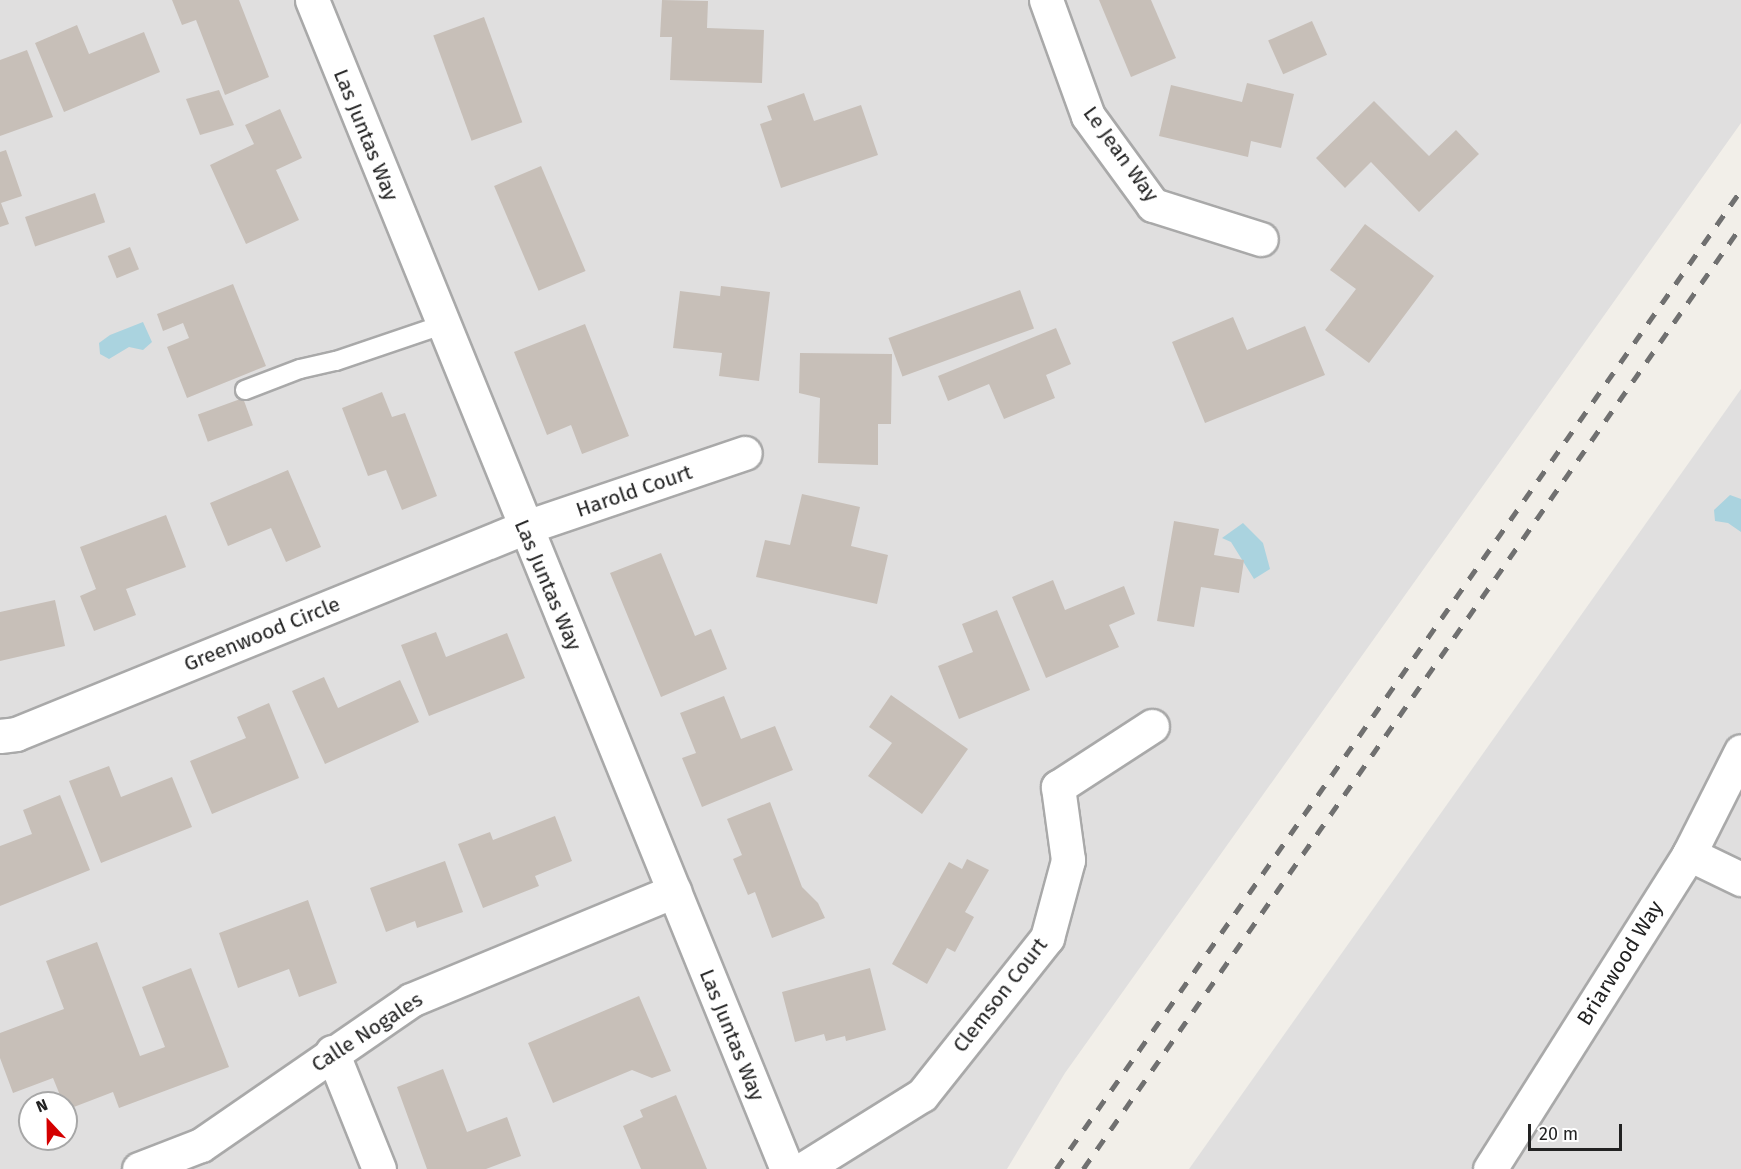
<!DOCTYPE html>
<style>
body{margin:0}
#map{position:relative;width:1741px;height:1169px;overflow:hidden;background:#f2efe9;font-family:"Fira Sans",sans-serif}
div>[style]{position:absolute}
.residential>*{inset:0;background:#e0dfdf}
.water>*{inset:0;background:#aad3df}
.building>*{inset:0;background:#c7bfb8;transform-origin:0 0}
.roads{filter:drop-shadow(2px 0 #a9a9a9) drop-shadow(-2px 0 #a9a9a9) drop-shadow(0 2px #a9a9a9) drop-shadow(0 -2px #a9a9a9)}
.service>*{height:18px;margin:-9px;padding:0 9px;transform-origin:9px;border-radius:9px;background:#fff}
.minor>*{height:33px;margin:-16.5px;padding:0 16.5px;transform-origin:16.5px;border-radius:16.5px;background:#fff}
.rail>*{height:4.5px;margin-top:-2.25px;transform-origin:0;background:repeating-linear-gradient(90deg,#707070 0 12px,transparent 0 24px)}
span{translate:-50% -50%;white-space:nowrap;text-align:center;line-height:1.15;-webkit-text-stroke:6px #fff;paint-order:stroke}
.street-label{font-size:21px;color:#222}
.north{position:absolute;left:18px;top:1091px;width:60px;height:60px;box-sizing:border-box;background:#fff;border:2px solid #a7a7a7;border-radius:50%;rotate:338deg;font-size:16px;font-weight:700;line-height:24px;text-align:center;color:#222}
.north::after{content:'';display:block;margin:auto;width:21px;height:27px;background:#d40000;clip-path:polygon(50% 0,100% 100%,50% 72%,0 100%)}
.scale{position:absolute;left:1528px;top:1124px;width:94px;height:27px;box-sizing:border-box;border:3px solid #222;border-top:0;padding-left:8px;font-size:18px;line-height:21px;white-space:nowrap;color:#222;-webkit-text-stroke:4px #fff;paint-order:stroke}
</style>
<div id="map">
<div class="residential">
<i style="clip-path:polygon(evenodd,0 0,1741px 0,1741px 123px,1065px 1073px,1007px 1169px,0 1169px,0 0,30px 1103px,66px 1103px,66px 1139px,30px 1139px,30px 1103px)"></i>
<i style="clip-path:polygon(1741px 389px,1741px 1169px,1189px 1169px)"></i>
</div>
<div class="water">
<i style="clip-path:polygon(143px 322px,152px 342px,143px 350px,129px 347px,109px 359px,100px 354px,99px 343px,110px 335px)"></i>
<i style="clip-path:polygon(1730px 495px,1741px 499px,1741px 532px,1728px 523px,1715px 521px,1714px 510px)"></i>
<i style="clip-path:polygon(1243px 523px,1263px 543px,1270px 569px,1254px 579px,1231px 542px,1222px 538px)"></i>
</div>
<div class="building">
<i style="clip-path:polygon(172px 0,239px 0,269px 77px,225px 95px,196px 20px,182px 25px)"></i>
<i style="clip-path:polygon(662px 0,708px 1px,707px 28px,764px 30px,762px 83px,670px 80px,672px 37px,660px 37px)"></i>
<i style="clip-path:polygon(1099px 0,1151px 0,1176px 58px,1131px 77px)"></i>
<i style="left:484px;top:17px;width:112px;height:54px;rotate:70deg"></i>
<i style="left:1312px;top:21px;width:37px;height:48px;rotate:66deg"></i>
<i style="clip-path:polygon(77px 25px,89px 54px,144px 32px,160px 72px,64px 112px,35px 43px)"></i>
<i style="clip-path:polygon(27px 50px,53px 117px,0 136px,0 60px)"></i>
<i style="clip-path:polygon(1247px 83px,1294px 94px,1281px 148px,1251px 141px,1248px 157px,1159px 136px,1171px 85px,1242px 102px)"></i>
<i style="clip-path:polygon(219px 90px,234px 125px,200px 135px,186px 99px)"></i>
<i style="clip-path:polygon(804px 93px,814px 121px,861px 105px,878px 155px,781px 188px,760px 124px,772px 120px,767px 106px)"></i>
<i style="clip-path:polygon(1374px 101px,1429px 156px,1456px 130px,1479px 154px,1419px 212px,1371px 162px,1345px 188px,1316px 158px)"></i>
<i style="clip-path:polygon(280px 109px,302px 158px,276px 170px,299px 220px,246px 244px,210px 165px,254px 144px,245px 125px)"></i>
<i style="clip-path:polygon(6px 150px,22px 196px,1px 203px,9px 224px,0 227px,0 152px)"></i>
<i style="left:541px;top:166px;width:114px;height:51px;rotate:67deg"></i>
<i style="left:95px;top:193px;width:31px;height:74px;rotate:71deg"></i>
<i style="clip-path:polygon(1365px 224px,1434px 276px,1369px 363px,1325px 330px,1356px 289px,1330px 270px)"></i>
<i style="left:130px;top:247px;width:24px;height:24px;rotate:68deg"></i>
<i style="clip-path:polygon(233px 284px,266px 366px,187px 398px,167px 347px,189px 338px,183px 323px,163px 331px,157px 314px)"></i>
<i style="clip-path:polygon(721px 286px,770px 292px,759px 381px,719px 376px,722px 353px,673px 348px,680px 291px,720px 296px)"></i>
<i style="left:1020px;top:290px;width:41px;height:140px;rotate:70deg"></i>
<i style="clip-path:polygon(1233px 317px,1247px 350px,1305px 326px,1325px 375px,1205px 423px,1172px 342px)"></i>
<i style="clip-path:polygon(585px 324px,629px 436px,582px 454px,571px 425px,547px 435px,514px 352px)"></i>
<i style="clip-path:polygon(1056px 328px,1071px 364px,1046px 375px,1055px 398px,1004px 419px,989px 384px,948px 401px,938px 376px)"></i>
<i style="clip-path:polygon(800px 353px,892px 354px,891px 424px,878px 424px,878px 465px,818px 463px,820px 398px,799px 393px)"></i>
<i style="clip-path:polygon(382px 392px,392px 417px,405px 413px,437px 496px,402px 510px,386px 470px,368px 476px,342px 408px)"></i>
<i style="left:243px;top:398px;width:29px;height:48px;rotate:70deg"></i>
<i style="clip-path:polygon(288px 470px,321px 547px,286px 562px,271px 528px,228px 546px,210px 503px)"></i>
<i style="clip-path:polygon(802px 494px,860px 507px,851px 546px,888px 555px,877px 604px,756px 577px,765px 540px,790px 545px)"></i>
<i style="clip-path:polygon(166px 515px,186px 567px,126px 589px,136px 615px,94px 631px,80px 596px,96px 589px,80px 547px)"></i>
<i style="clip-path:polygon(1174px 521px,1219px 529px,1214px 555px,1244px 560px,1239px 593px,1201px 587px,1194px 627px,1157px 621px)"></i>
<i style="clip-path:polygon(661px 553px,695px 636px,711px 629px,727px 669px,661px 697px,610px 573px)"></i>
<i style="clip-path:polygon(1053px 580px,1065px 610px,1124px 586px,1135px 614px,1109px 625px,1119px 647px,1046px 678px,1012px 597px)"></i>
<i style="clip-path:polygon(55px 600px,65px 646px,0 661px,0 612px)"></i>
<i style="clip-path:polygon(997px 610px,1030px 690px,959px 719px,938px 666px,973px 652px,962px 624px)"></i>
<i style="clip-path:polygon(436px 632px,446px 657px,507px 633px,525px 678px,429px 716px,401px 645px)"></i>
<i style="clip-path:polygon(324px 677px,338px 708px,400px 680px,419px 722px,325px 764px,292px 691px)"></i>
<i style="clip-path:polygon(891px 695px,968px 749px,922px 814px,868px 776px,892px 743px,869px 727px)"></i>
<i style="clip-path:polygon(724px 696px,741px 739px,775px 726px,793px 770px,702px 807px,682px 758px,696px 753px,680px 713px)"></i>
<i style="clip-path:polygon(269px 703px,299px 778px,212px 814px,190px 761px,246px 738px,237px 717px)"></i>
<i style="clip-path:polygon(109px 766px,121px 797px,172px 777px,192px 827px,101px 863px,69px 781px)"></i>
<i style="clip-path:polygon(60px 795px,90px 870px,0 906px,0 846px,32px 834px,23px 810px)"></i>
<i style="clip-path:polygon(770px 802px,802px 887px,818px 903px,825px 918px,772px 938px,755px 892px,748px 895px,733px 859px,742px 855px,727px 819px)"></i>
<i style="clip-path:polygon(555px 816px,572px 861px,535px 876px,539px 886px,483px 908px,458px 844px,490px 832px,493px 840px)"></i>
<i style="clip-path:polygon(967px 859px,989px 870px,965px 912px,974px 917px,955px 952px,947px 948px,927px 984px,892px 964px,949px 862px,962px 869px)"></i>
<i style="clip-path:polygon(445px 861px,463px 912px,417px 928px,415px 921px,386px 932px,370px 888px)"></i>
<i style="clip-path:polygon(308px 900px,337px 983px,299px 997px,289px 969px,238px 988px,219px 933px)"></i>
<i style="clip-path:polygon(97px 942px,140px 1056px,165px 1047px,142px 987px,191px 968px,229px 1067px,119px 1108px,113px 1092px,66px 1110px,53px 1078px,13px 1093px,0 1058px,0 1033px,64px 1009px,46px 961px)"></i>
<i style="clip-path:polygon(870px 968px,886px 1030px,846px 1041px,845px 1036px,826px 1041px,824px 1034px,795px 1042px,782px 992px)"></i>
<i style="clip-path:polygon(639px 996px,671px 1071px,652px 1078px,632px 1070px,553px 1103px,528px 1043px)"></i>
<i style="clip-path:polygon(443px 1069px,467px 1132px,507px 1117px,521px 1156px,486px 1169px,427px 1169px,397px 1087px)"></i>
<i style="clip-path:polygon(676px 1095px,707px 1169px,641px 1169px,623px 1126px,643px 1117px,640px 1110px)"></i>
</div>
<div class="roads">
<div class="service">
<i style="left:245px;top:390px;width:59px;rotate:-20.9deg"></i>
<i style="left:300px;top:369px;width:37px;rotate:-13deg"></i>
<i style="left:336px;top:361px;width:112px;rotate:-18.8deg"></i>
</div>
<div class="minor">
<i style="left:312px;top:0;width:1262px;rotate:67.89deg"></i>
<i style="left:1046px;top:0;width:123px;rotate:70.1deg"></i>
<i style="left:1088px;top:116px;width:110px;rotate:53.9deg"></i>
<i style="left:1153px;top:205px;width:113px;rotate:17.5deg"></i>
<i style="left:0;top:736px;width:16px;rotate:-7deg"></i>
<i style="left:16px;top:734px;width:547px;rotate:-22.11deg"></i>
<i style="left:523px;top:528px;width:234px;rotate:-18.7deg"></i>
<i style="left:1689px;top:854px;width:58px;rotate:25.7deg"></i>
<i style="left:332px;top:1052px;width:126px;rotate:68.1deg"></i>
<i style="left:139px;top:1169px;width:66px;rotate:-21.2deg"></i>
<i style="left:201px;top:1145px;width:255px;rotate:-34.6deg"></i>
<i style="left:411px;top:1000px;width:285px;rotate:-22.5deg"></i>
<i style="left:803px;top:1169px;width:140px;rotate:-31.9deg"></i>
<i style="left:922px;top:1095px;width:201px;rotate:-51.5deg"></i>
<i style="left:1047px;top:938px;width:81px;rotate:-74.9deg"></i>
<i style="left:1068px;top:860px;width:74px;rotate:-97.8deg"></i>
<i style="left:1058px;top:787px;width:112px;rotate:-33deg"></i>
<i style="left:1490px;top:1169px;width:373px;rotate:-57.7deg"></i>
<i style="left:1689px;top:854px;width:115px;rotate:-63.2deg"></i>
</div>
</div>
<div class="rail">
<i style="left:1056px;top:1169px;width:1195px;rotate:-55.02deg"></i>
<i style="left:1083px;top:1169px;width:1150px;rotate:-55.09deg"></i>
</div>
<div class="street-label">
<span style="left:366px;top:135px;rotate:68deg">Las Juntas Way</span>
<span style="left:1121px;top:154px;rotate:54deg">Le Jean Way</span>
<span style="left:634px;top:491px;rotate:-19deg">Harold Court</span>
<span style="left:548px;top:585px;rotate:67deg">Las Juntas Way</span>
<span style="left:262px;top:634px;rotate:-22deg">Greenwood Circle</span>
<span style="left:1620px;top:963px;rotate:-58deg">Briarwood Way</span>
<span style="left:1000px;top:995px;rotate:-52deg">Clemson Court</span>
<span style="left:367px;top:1032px;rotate:-33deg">Calle Nogales</span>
<span style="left:732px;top:1035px;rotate:68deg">Las Juntas Way</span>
</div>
<div class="north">N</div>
<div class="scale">20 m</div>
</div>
